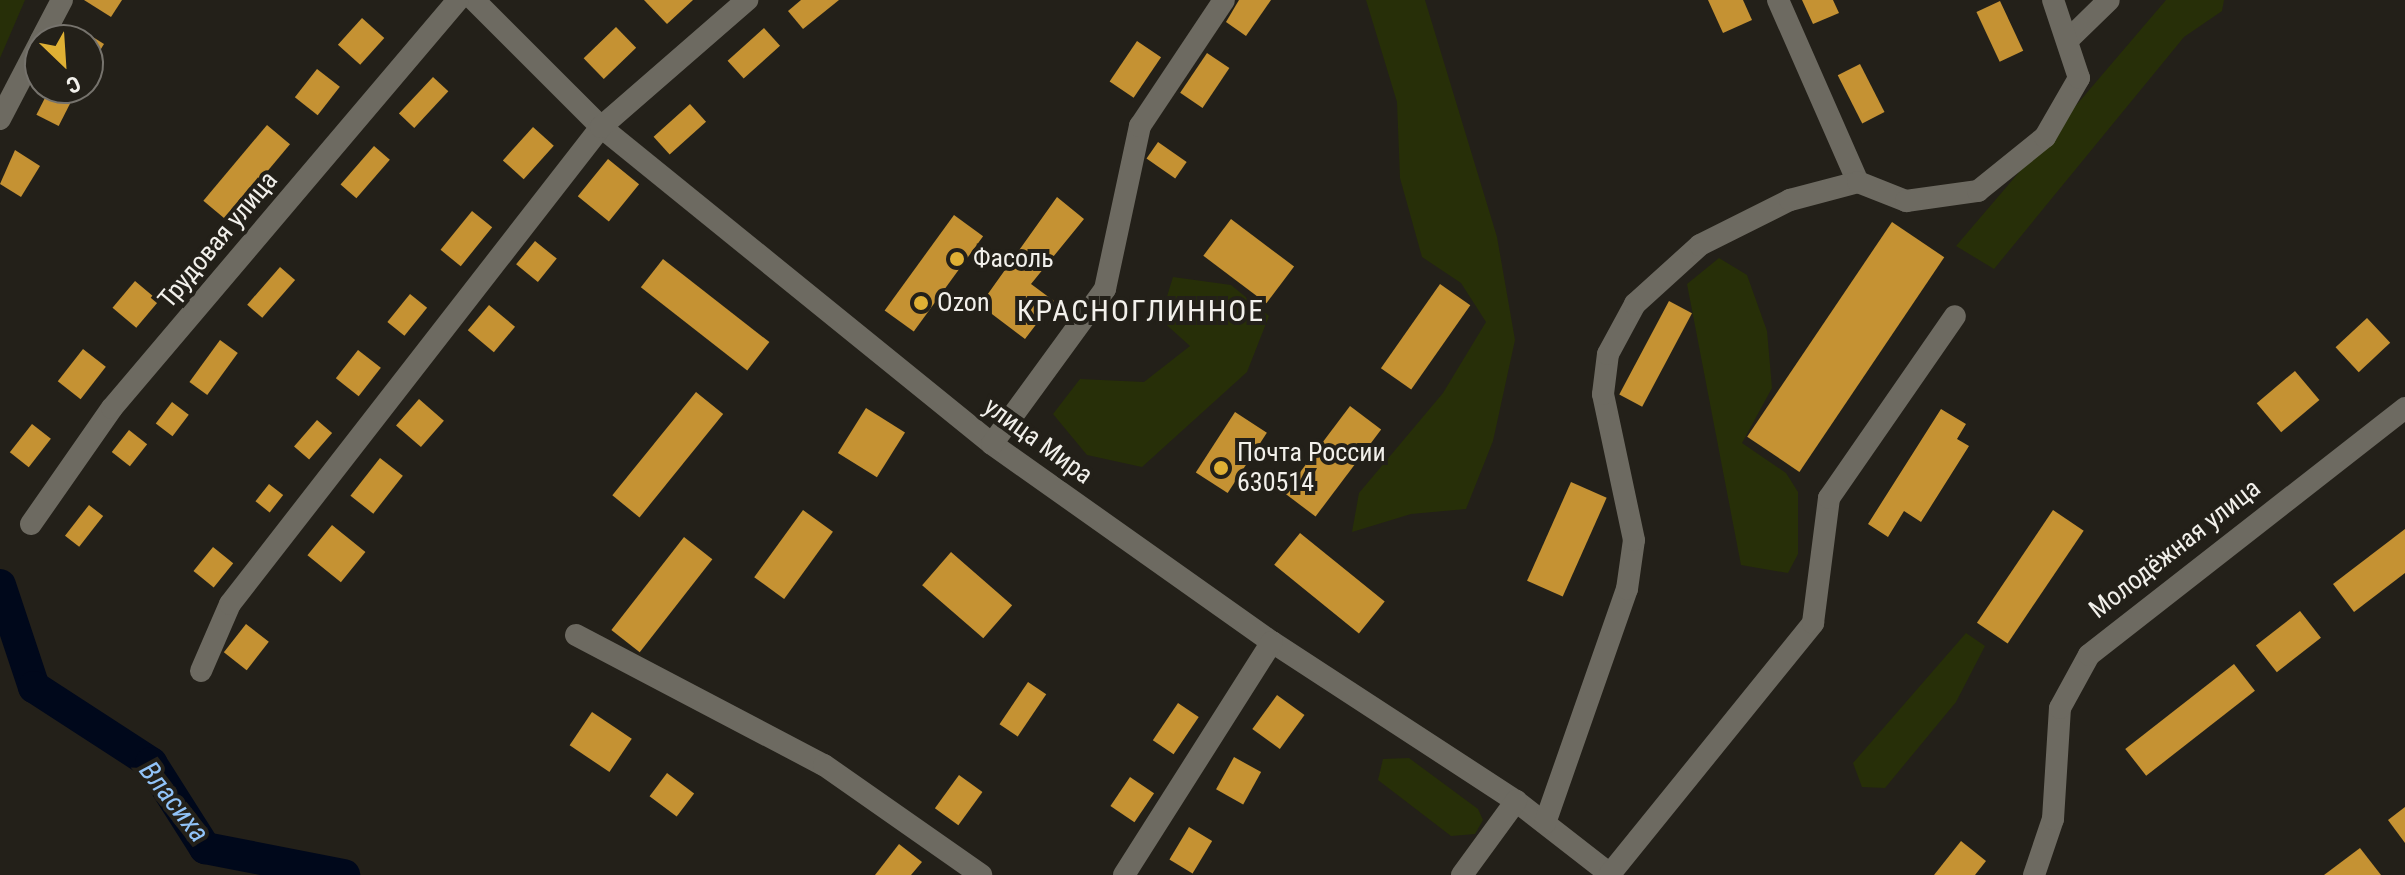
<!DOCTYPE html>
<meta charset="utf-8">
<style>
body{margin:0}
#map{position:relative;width:2405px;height:875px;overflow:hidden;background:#232019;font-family:"Roboto Condensed",sans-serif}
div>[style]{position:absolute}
.green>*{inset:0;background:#272f08}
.river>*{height:32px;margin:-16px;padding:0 16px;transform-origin:16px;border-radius:16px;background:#00081b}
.building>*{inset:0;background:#c59233;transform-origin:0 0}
.minor>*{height:22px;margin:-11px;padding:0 11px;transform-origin:11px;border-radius:11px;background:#6d6a61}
.dots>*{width:22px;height:22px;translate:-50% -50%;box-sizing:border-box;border:4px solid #232019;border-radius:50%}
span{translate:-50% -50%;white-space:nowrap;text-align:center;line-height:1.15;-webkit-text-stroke:8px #232019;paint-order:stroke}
.street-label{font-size:26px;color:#f2f0eb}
.poi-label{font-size:26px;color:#f2f0eb}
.left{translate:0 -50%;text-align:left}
.water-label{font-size:28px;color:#91c3f8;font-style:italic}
.quarter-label{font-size:30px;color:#f2f0eb;letter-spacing:2px}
.north{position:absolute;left:24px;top:24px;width:80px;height:80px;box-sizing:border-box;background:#232019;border:2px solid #76736d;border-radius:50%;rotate:155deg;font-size:22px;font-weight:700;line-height:32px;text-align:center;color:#f2f0eb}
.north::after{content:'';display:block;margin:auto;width:28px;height:36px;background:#dfb034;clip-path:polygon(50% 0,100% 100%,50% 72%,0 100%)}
</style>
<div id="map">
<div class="green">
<i style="clip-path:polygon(0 0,25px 0,0 58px)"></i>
<i style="clip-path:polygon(1366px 0,1425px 0,1497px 237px,1515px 340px,1493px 441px,1466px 509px,1411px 514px,1352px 532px,1359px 493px,1443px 393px,1486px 322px,1461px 283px,1422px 257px,1400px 178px,1397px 102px)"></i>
<i style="clip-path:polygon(2166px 0,2224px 0,2222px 11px,2184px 37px,1994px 269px,1956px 246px)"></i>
<i style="clip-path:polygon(1719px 258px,1747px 275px,1767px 331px,1772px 388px,1742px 443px,1786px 473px,1798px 492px,1798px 554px,1788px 573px,1741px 565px,1687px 284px)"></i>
<i style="clip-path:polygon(1173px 277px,1231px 285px,1269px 316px,1247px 372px,1142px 467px,1087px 455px,1053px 414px,1080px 379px,1144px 382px,1190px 346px,1160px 319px)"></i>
<i style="clip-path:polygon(1966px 633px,1985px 646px,1956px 702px,1885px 788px,1862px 787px,1853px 763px)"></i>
<i style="clip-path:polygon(1409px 758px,1478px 809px,1483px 820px,1475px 834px,1451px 836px,1378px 780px,1383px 759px)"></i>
</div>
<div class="river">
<i style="left:0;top:585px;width:108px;rotate:71.6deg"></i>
<i style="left:34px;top:687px;width:140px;rotate:33deg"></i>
<i style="left:151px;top:763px;width:101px;rotate:57.6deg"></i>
<i style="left:205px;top:848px;width:142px;rotate:11deg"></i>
</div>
<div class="building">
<i style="clip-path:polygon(84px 0,122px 0,111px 17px)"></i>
<i style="clip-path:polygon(644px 0,693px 0,667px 24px)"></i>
<i style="clip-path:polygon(801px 0,839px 0,803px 29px,788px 11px)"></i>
<i style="clip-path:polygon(1239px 0,1271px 0,1246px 36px,1226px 22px)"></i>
<i style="clip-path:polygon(1708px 0,1743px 0,1752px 20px,1723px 33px)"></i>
<i style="clip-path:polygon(1802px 0,1833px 0,1839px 13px,1813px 24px)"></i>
<i style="left:2000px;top:1px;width:55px;height:26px;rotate:65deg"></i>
<i style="left:362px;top:18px;width:30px;height:36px;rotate:42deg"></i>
<i style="left:616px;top:27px;width:29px;height:45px;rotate:46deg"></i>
<i style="left:764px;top:28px;width:24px;height:49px;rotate:48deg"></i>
<i style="clip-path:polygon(88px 34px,104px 44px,88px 70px)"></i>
<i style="left:1137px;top:41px;width:29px;height:49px;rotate:34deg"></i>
<i style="left:1207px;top:53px;width:27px;height:48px;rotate:34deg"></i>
<i style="left:1860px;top:64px;width:54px;height:25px;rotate:63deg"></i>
<i style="left:317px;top:69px;width:29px;height:36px;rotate:38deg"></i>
<i style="left:433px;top:77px;width:21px;height:50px;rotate:43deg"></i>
<i style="left:50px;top:88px;width:25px;height:30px;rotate:27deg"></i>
<i style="left:690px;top:104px;width:24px;height:49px;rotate:48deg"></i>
<i style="left:267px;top:125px;width:30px;height:99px;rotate:40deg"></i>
<i style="left:533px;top:127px;width:28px;height:45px;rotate:42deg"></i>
<i style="left:1158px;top:142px;width:35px;height:20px;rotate:35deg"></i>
<i style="left:374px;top:146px;width:21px;height:51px;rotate:41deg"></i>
<i style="clip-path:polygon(15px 150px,40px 166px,21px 197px,0 184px)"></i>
<i style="left:608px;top:159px;width:40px;height:48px;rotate:39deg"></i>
<i style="clip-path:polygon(1057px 197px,1084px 219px,1031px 284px,1054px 301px,1025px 339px,980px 305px)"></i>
<i style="left:472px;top:211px;width:26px;height:50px;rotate:39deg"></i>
<i style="left:954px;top:215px;width:36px;height:118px;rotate:36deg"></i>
<i style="left:1231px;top:219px;width:79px;height:46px;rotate:37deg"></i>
<i style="left:1892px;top:222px;width:63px;height:259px;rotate:34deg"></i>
<i style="left:535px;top:241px;width:28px;height:30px;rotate:39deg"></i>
<i style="left:663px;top:259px;width:135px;height:36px;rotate:38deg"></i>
<i style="left:280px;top:267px;width:20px;height:50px;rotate:41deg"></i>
<i style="left:135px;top:281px;width:31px;height:35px;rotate:40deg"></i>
<i style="left:1440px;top:284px;width:37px;height:103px;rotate:35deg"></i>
<i style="left:410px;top:294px;width:22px;height:36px;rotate:39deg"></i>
<i style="left:1669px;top:301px;width:26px;height:106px;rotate:28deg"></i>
<i style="left:489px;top:305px;width:34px;height:33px;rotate:40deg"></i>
<i style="left:2367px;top:318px;width:34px;height:43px;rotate:47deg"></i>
<i style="left:220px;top:340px;width:22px;height:52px;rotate:36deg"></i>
<i style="left:83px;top:349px;width:29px;height:41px;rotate:38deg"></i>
<i style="left:358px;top:350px;width:29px;height:36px;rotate:38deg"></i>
<i style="left:2295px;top:371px;width:38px;height:50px;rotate:50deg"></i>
<i style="left:696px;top:392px;width:35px;height:133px;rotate:39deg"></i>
<i style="left:419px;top:399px;width:33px;height:35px;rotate:41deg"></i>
<i style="left:172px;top:402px;width:21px;height:27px;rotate:37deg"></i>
<i style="left:1350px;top:406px;width:39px;height:109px;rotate:37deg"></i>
<i style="left:866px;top:408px;width:46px;height:53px;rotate:32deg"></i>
<i style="clip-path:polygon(1941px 409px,1966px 424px,1957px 439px,1969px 446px,1921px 522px,1904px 511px,1888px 537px,1868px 524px)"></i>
<i style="left:1235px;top:412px;width:38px;height:72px;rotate:33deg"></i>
<i style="left:317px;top:420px;width:20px;height:35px;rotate:41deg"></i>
<i style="left:32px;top:424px;width:24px;height:36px;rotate:38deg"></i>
<i style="left:129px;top:430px;width:23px;height:28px;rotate:38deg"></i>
<i style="left:380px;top:458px;width:29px;height:48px;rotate:38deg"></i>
<i style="left:1571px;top:482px;width:39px;height:108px;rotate:24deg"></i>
<i style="left:269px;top:484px;width:18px;height:22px;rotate:38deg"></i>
<i style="left:89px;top:505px;width:18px;height:39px;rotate:38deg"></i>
<i style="left:803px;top:510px;width:37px;height:83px;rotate:36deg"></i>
<i style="left:2053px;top:510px;width:37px;height:136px;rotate:34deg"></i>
<i style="left:332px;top:525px;width:43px;height:39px;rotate:39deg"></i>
<i style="clip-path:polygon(2405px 529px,2405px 573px,2354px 612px,2333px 584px)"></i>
<i style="left:1300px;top:533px;width:109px;height:41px;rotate:39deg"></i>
<i style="left:684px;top:537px;width:36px;height:118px;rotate:38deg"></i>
<i style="left:213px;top:547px;width:26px;height:31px;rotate:39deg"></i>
<i style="left:951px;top:552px;width:81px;height:44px;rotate:41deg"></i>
<i style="left:2300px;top:611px;width:34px;height:56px;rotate:52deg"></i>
<i style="left:246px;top:624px;width:29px;height:36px;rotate:38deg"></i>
<i style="left:2234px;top:664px;width:34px;height:138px;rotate:52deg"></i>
<i style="left:1028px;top:682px;width:22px;height:51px;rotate:34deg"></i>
<i style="left:1277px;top:695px;width:34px;height:42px;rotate:36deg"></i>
<i style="left:1178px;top:703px;width:25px;height:45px;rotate:34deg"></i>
<i style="left:592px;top:712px;width:48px;height:40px;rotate:34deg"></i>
<i style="left:1234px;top:757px;width:31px;height:37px;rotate:29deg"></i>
<i style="left:667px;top:773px;width:34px;height:29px;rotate:37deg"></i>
<i style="left:959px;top:775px;width:29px;height:41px;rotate:36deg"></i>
<i style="left:1130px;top:777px;width:29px;height:35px;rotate:34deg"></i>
<i style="clip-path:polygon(2405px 807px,2405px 843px,2388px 820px)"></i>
<i style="left:1189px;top:827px;width:27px;height:38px;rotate:31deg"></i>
<i style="clip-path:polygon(1961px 841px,1986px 861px,1975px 875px,1934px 875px)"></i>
<i style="clip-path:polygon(899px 844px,922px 862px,911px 875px,875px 875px)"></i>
<i style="clip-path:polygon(2360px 848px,2381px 875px,2324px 875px)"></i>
</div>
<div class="minor">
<i style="left:474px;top:0;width:180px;rotate:45deg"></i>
<i style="left:601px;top:127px;width:503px;rotate:39.03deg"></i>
<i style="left:992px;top:444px;width:343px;rotate:35.3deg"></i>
<i style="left:1272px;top:642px;width:291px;rotate:33.1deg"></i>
<i style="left:1516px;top:801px;width:120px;rotate:37.9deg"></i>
<i style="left:1778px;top:0;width:199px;rotate:66.3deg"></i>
<i style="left:2070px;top:38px;width:54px;rotate:-44.3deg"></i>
<i style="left:41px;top:40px;width:45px;rotate:-62.3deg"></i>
<i style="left:0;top:119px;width:87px;rotate:-62.5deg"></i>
<i style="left:992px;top:444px;width:192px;rotate:-53.9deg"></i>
<i style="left:1105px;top:289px;width:167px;rotate:-77.9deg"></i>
<i style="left:1140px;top:126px;width:151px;rotate:-56.3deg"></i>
<i style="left:31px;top:524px;width:141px;rotate:-55.1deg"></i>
<i style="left:112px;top:408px;width:535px;rotate:-49.7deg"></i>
<i style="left:576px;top:635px;width:280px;rotate:27.7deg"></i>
<i style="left:824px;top:765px;width:192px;rotate:35deg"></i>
<i style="left:201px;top:671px;width:73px;rotate:-66.6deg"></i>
<i style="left:230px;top:604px;width:604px;rotate:-52.13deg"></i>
<i style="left:601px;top:127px;width:194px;rotate:-41deg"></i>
<i style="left:1545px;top:823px;width:248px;rotate:-70.7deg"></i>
<i style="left:1627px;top:589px;width:49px;rotate:-81.9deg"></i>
<i style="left:1634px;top:540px;width:149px;rotate:-102deg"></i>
<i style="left:1603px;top:394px;width:40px;rotate:-82.9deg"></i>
<i style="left:1608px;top:354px;width:57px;rotate:-61.6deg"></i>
<i style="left:1635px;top:304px;width:88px;rotate:-42.2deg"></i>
<i style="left:1700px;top:245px;width:101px;rotate:-26.6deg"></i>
<i style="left:1790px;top:200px;width:70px;rotate:-14.8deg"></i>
<i style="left:1858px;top:182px;width:52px;rotate:21.6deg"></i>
<i style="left:1906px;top:201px;width:73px;rotate:-7.9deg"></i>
<i style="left:1978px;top:191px;width:86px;rotate:-38.9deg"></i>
<i style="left:2045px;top:137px;width:68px;rotate:-60deg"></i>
<i style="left:2079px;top:78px;width:82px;rotate:-108.4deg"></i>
<i style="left:1610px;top:874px;width:323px;rotate:-51deg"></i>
<i style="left:1813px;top:623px;width:126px;rotate:-82.7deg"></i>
<i style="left:1829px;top:498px;width:221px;rotate:-55.3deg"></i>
<i style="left:1124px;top:875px;width:276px;rotate:-57.6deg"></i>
<i style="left:1462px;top:875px;width:92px;rotate:-53.9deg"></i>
<i style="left:2034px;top:875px;width:59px;rotate:-71.3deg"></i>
<i style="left:2053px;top:819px;width:111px;rotate:-86.4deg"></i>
<i style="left:2060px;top:708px;width:60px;rotate:-61.3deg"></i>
<i style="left:2089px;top:655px;width:401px;rotate:-38deg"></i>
</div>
<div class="dots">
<i style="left:957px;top:259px;background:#dfb034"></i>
<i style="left:921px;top:303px;background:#dfb034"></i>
<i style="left:1221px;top:468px;background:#dfb034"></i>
</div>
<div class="street-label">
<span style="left:218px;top:240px;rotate:-50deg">Трудовая улица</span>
<span style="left:1038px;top:441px;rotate:36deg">улица Мира</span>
<span style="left:2175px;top:549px;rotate:-38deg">Молодёжная улица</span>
</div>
<div class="poi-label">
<span class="left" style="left:973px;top:259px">Фасоль</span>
<span class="left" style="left:937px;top:303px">Ozon</span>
<span class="left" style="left:1237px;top:468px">Почта России<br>630514</span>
</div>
<div class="water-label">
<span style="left:174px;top:802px;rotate:52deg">Власиха</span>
</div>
<div class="quarter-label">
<span style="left:1141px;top:311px">КРАСНОГЛИННОЕ</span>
</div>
<div class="north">С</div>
</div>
